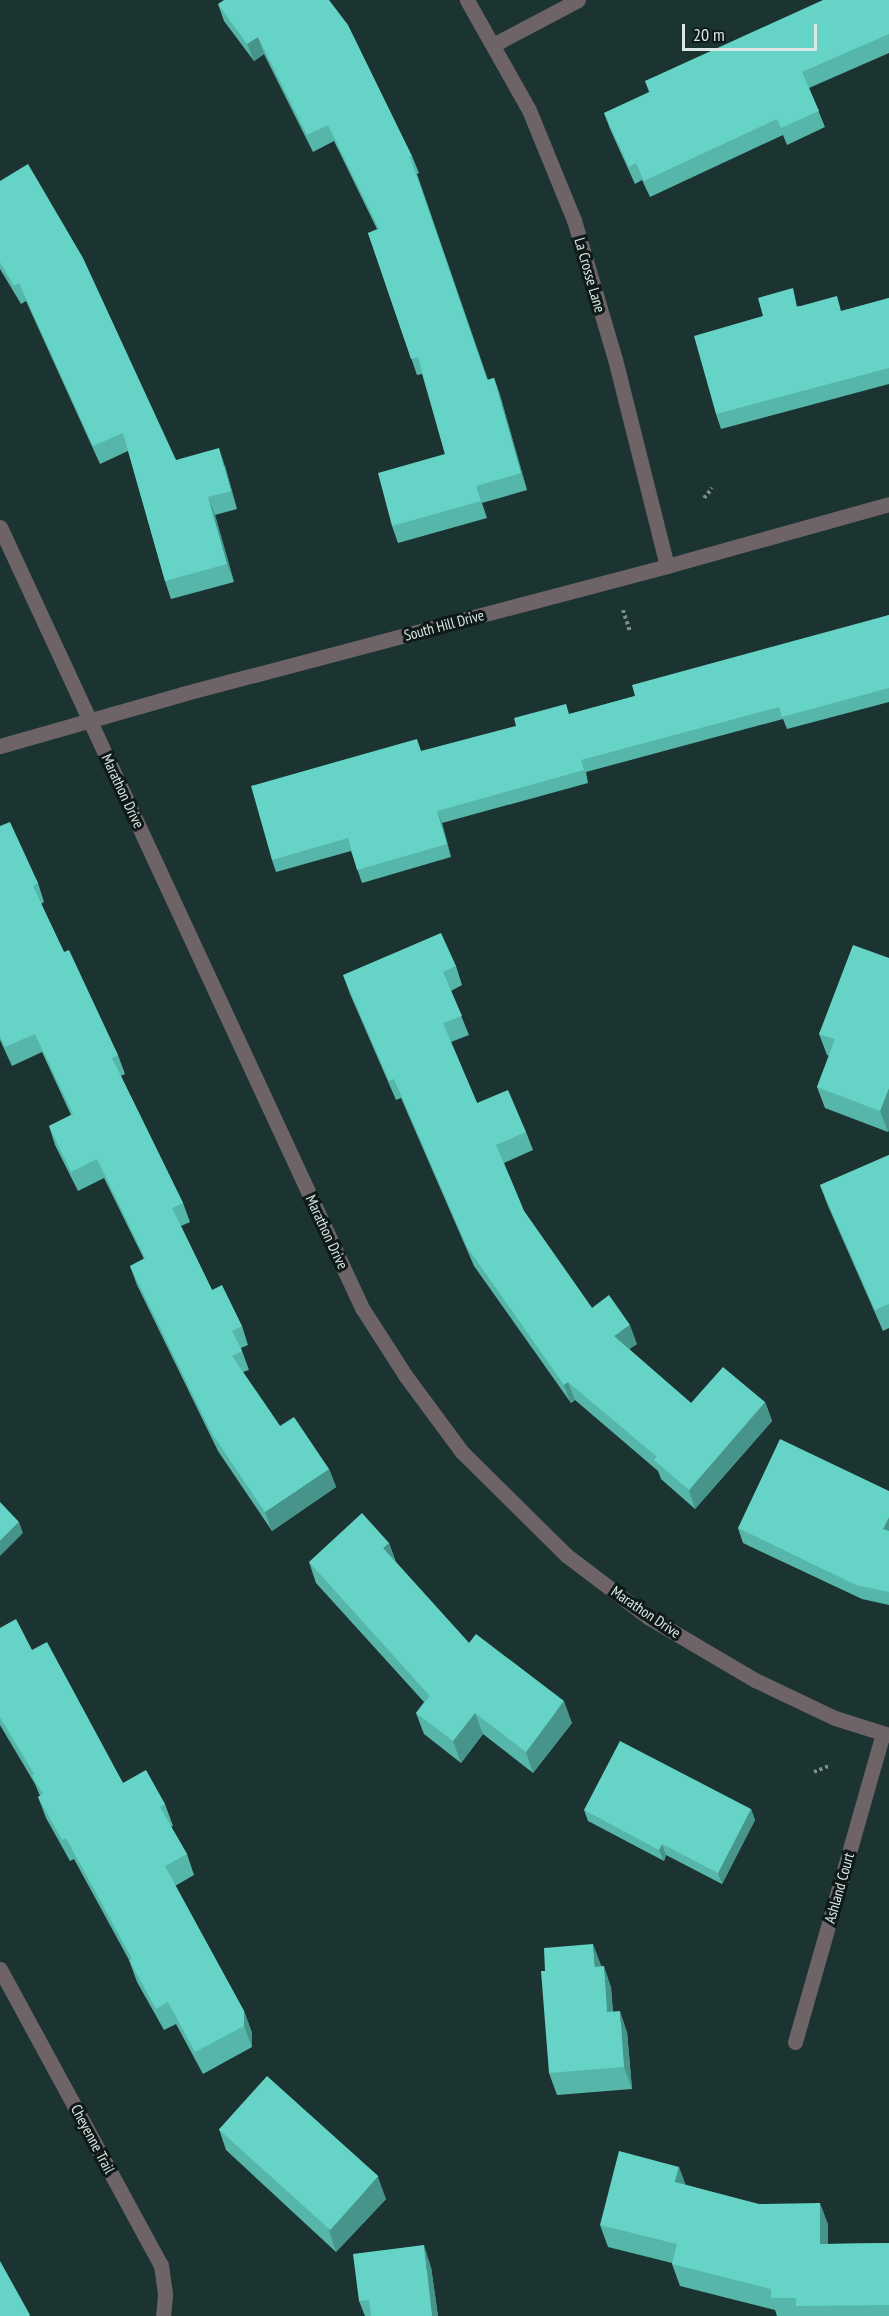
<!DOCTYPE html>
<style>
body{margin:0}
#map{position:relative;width:889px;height:2316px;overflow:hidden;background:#1b3431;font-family:"PT Sans Narrow",sans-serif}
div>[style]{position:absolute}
.path>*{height:4px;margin-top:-2px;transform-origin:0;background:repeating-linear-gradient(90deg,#7c8f8d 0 3px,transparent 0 6px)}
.minor>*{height:15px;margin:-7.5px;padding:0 7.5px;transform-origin:7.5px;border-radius:7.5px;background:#6e6366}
.wall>*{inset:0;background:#57b6aa}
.shaded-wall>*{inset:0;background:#47948b;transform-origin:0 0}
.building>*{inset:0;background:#65d4c6;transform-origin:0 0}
span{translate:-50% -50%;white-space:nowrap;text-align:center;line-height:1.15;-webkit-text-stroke:6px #0f1a18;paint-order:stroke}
.street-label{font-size:15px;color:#d9e7e5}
.scale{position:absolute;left:682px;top:24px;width:135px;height:27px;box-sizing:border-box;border:3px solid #d9e7e5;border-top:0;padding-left:8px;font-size:18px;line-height:21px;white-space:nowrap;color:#d9e7e5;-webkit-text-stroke:4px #0f1a18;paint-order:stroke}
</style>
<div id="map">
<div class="path">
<i style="left:704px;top:498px;width:13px;rotate:-51deg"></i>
<i style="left:623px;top:610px;width:23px;rotate:72deg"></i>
<i style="left:814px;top:1772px;width:16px;rotate:-22deg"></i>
</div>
<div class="minor">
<i style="left:467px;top:0;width:126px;rotate:60.6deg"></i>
<i style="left:529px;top:110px;width:119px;rotate:67.8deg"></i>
<i style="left:574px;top:220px;width:145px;rotate:73.6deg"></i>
<i style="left:615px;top:359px;width:213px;rotate:75.9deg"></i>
<i style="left:493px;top:45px;width:96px;rotate:-27.9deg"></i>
<i style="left:0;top:527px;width:861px;rotate:65.13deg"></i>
<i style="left:362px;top:1308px;width:80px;rotate:57.3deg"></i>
<i style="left:405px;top:1375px;width:96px;rotate:53.5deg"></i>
<i style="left:462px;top:1452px;width:146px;rotate:44.7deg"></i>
<i style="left:566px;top:1555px;width:103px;rotate:37.1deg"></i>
<i style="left:648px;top:1617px;width:124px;rotate:30.5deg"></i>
<i style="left:755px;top:1680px;width:89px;rotate:25.4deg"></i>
<i style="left:835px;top:1718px;width:57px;rotate:17.5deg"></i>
<i style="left:0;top:746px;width:189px;rotate:-15.9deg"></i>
<i style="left:182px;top:694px;width:502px;rotate:-14.78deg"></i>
<i style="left:667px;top:566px;width:230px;rotate:-15.6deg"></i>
<i style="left:0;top:1969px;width:337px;rotate:61.5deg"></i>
<i style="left:161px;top:2265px;width:30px;rotate:82deg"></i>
<i style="left:165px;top:2295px;width:21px;rotate:95deg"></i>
<i style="left:795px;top:2042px;width:321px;rotate:-74.1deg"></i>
</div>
<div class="wall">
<i style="clip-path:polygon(889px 0,889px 53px,809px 88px,825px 127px,787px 145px,783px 135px,650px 197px,642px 180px,635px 184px,610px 129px,604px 113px,649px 92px,645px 81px)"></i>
<i style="clip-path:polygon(218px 4px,412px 156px,419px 173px,417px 174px,488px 380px,494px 378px,500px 395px,527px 490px,482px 503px,487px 518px,398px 543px,392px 526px,445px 454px,422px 374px,417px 375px,368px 233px,377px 229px,334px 141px,313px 152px,264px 54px,254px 61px,224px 21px)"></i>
<i style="clip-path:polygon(0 181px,176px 460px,225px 466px,237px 509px,215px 515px,234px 582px,171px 599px,165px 581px,128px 451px,100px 464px,26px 301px,21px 304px,0 269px)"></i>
<i style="clip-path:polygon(889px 298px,889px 384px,721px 429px,716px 414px,763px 316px,799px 306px,842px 311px)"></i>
<i style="clip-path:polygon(889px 615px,889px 702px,787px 729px,783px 719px,586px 772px,588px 783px,442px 823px,451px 857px,362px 883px,351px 851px,276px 872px,272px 860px,422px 751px,570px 714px,635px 696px)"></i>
<i style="clip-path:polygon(0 826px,38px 883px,44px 902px,41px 904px,64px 952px,118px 1055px,125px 1074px,121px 1076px,183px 1203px,190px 1222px,181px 1226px,212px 1290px,242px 1326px,248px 1345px,241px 1348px,249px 1370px,243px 1372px,280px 1426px,329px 1469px,336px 1487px,272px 1531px,218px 1451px,137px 1285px,130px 1266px,144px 1259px,104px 1178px,78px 1191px,55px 1145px,49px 1126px,71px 1115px,42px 1052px,12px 1066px,0 1040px)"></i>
<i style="clip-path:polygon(889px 958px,889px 1130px,888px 1132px,825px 1108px,817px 1087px,829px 1056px,827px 1055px,819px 1034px)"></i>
<i style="clip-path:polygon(456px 966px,462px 985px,451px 991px,469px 1035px,451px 1042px,477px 1103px,526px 1132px,533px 1150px,504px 1163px,524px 1211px,592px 1308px,637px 1344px,629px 1349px,691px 1403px,765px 1402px,772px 1421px,695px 1509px,661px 1479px,658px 1471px,575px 1400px,571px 1403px,474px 1266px,401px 1098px,396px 1100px,350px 994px,343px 975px)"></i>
<i style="clip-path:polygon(889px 1155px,889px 1328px,883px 1331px,828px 1206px,820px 1185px)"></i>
<i style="clip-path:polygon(889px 1491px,889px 1605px,862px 1599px,743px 1543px,738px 1528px)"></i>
<i style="clip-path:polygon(389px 1543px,396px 1562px,469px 1643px,572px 1723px,533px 1773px,483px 1734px,461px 1763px,424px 1734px,416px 1713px,424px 1702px,316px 1583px,309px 1562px)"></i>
<i style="clip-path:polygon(0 1628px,32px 1650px,123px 1783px,165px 1804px,173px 1826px,171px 1827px,187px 1854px,194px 1875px,175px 1886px,244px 2011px,252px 2033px,252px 2047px,203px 2074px,176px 2024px,164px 2030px,137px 1982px,129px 1960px,74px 1859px,70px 1861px,46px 1818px,38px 1797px,40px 1796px,35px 1784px,0 1725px)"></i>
<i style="clip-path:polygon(751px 1809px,755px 1820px,722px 1884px,666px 1855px,664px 1861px,588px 1821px,584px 1810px)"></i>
<i style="clip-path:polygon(601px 1965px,611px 1987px,613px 2012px,627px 2032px,632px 2089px,557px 2095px,549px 2073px)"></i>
<i style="clip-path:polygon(219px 2129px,386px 2199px,336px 2252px,226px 2150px)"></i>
<i style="clip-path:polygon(686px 2185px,828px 2224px,828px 2244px,889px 2243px,889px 2316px,777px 2316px,775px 2310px,680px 2286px,672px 2264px,672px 2263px,608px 2247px,600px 2225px)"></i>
<i style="clip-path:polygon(431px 2267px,438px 2316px,365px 2316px,359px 2301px)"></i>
</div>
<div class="shaded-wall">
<i style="clip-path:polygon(258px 37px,264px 54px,254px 61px,247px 44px)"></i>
<i style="clip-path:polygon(494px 378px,500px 395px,527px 490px,521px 473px)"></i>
<i style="clip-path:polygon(219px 448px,225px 466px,237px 509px,231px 491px)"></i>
<i style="clip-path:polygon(208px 497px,215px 515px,234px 582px,227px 564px)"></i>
<i style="clip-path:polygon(437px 811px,442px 823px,451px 857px,447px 844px)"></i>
<i style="clip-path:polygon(889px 1088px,889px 1130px,888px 1132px,880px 1111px)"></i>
<i style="clip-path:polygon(630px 1325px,637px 1344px,620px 1355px,614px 1336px)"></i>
<i style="left:568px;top:1382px;width:19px;height:5px;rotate:69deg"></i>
<i style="clip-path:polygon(765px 1402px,772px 1421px,695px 1509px,689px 1490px)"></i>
<i style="clip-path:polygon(329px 1469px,336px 1487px,272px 1531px,265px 1512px)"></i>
<i style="clip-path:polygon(889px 1517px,889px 1543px,883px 1529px)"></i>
<i style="clip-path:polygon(19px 1522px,23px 1533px,0 1556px,0 1541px)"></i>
<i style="clip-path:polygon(389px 1543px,396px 1564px,383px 1548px)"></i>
<i style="clip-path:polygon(564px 1701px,572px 1723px,533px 1773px,526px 1752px)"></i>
<i style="clip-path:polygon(475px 1713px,483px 1734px,461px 1763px,453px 1741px)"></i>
<i style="clip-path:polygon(751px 1809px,755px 1820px,722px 1884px,718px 1873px)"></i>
<i style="clip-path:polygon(662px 1844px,666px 1855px,664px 1861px,659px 1850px)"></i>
<i style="clip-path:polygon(593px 1944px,601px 1965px,602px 1988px,595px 1967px)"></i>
<i style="clip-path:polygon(604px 1966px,611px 1987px,614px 2033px,607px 2012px)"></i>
<i style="clip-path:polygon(244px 2011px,252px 2033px,252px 2047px,244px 2026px)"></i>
<i style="clip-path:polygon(620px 2011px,627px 2032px,632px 2089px,624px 2067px)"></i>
<i style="clip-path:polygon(679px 2167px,687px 2188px,675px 2182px)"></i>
<i style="clip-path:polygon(378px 2177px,386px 2199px,336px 2252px,329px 2230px)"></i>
<i style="clip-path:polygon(820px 2203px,828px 2224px,828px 2265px,820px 2244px)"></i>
<i style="clip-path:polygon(424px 2245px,431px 2267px,438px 2316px,432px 2316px)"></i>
</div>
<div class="building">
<i style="clip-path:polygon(224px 0,329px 0,348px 25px,412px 156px,410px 157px,487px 380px,494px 378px,521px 473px,476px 486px,481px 501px,392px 526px,378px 473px,445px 454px,418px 357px,411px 359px,368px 233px,379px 229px,328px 125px,307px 135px,258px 37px,247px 44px,218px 4px)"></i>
<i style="clip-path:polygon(823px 0,889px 0,889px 34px,802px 72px,819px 111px,781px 128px,777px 119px,644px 181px,636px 163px,629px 167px,604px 113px,650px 92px,645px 81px)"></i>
<i style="clip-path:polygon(28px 164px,83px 258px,176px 460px,219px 448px,231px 491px,208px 497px,227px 564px,165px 581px,123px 433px,93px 446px,19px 283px,14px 286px,0 262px,0 181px)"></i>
<i style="clip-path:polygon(793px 288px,797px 307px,837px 296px,841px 311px,889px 298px,889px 368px,716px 414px,694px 336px,763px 316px,758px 298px)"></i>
<i style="clip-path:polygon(889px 615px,889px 688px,782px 717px,779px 707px,581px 760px,584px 770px,437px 811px,447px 844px,357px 870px,348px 838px,272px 860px,251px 786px,417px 739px,421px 751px,516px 726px,514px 718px,566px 704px,569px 714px,635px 696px,632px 685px)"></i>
<i style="clip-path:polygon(10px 822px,38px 883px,33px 886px,64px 952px,69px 950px,118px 1055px,112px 1058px,183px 1203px,172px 1208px,212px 1290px,222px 1285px,242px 1326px,232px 1331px,242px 1351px,232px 1356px,280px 1426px,294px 1417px,329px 1469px,265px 1512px,211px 1432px,130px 1266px,145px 1258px,97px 1159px,71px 1172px,49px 1126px,73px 1114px,35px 1034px,5px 1047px,0 1036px,0 826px)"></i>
<i style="clip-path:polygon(441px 933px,456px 966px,443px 972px,462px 1016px,443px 1023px,477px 1103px,508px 1090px,526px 1132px,496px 1145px,524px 1211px,592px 1308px,609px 1295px,630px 1325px,614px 1336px,691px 1403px,723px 1367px,765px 1402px,689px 1490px,654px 1460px,657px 1457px,568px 1382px,564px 1385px,467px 1247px,394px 1079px,389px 1081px,343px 975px)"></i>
<i style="clip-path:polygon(853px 945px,889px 958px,889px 1088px,880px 1111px,817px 1087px,835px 1039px,819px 1034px)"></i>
<i style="clip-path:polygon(889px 1155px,889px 1304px,875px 1310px,820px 1185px)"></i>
<i style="clip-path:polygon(780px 1439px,889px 1491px,889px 1517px,883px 1529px,889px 1531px,889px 1592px,856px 1585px,738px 1528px)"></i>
<i style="clip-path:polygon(0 1502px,19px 1522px,0 1541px)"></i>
<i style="clip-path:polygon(362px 1513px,389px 1543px,383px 1548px,469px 1643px,476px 1634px,564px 1701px,526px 1752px,475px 1713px,453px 1741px,416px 1713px,430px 1696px,309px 1562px)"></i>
<i style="clip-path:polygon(16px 1619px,32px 1650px,47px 1642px,123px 1783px,146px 1770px,165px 1804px,160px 1807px,187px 1854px,165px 1866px,244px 2011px,244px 2026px,195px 2052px,168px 2002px,156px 2009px,129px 1960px,132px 1959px,66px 1838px,62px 1840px,38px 1797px,43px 1794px,32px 1776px,34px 1774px,0 1717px,0 1628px)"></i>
<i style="clip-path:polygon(620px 1741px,751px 1809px,718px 1873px,662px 1844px,659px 1850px,584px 1810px)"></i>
<i style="clip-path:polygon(593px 1944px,595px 1967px,604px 1966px,607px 2012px,620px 2011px,624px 2067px,549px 2073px,541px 1971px,545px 1971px,544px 1948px)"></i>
<i style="left:267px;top:2076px;width:150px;height:72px;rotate:42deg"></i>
<i style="clip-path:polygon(619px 2151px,679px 2167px,675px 2182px,759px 2204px,820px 2203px,820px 2244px,889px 2243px,889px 2305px,796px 2306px,796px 2298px,771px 2298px,771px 2289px,672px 2264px,677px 2244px,600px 2225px)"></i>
<i style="clip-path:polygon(424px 2245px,432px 2316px,371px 2316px,369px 2300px,359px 2301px,353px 2254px)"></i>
<i style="clip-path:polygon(0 2261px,30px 2315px,29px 2316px,0 2316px)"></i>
</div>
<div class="street-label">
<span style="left:590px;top:275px;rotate:74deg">La Crosse Lane</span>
<span style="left:444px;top:625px;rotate:-15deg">South Hill Drive</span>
<span style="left:123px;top:791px;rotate:65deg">Marathon Drive</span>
<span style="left:327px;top:1232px;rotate:65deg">Marathon Drive</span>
<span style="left:646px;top:1612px;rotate:34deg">Marathon Drive</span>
<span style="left:839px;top:1888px;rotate:-74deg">Ashland Court</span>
<span style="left:93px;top:2139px;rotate:62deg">Cheyenne Trail</span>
</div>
<div class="scale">20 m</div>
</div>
